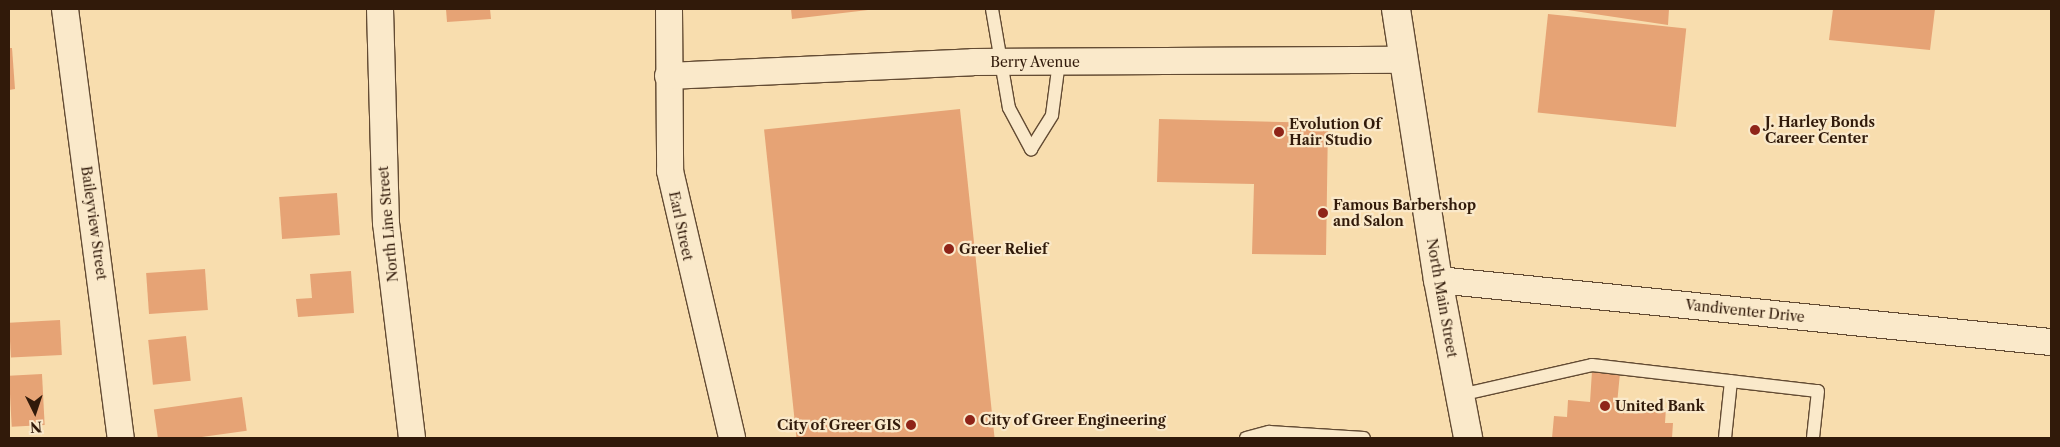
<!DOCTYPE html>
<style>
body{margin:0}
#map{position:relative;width:2060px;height:447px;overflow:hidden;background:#f8ddae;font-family:"Libre Caslon Text",serif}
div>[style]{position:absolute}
.building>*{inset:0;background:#e6a375;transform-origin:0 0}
.roads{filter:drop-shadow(1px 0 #634b33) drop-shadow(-1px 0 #634b33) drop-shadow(0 1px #634b33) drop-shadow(0 -1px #634b33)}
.lane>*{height:12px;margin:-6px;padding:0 6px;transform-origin:6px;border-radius:6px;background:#fae9ca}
.street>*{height:26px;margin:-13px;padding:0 13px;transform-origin:13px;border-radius:13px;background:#fae9ca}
.secondary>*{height:28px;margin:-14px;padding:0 14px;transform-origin:14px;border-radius:14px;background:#fae9ca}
.dots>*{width:14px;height:14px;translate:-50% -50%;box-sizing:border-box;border:2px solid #fae9ca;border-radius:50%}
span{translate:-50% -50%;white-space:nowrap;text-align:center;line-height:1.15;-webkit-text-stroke:4.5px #fae9ca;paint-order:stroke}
.street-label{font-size:14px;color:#311a0a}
.poi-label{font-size:14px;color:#311a0a;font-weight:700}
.left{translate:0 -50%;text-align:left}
.right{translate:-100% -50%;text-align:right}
.frame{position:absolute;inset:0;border:10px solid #311a0a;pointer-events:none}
.north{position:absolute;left:10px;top:387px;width:50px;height:50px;-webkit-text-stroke:4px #fae9ca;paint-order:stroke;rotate:176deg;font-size:14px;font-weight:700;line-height:20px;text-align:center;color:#311a0a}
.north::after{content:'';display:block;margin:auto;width:18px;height:22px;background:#311a0a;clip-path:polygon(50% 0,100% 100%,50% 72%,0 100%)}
</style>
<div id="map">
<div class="building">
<i style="clip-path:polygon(446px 9px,490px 9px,491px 19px,447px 22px)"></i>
<i style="clip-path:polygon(791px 9px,868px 9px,868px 10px,792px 19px)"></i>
<i style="clip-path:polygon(1561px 9px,1669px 9px,1668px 25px)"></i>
<i style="clip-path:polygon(1833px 9px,1935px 9px,1930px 50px,1829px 40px)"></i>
<i style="left:1548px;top:14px;width:139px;height:99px;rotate:6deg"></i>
<i style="clip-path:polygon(9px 48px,12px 48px,15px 89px,9px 90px)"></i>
<i style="left:960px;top:109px;width:331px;height:197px;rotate:84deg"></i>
<i style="clip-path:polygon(1159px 119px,1328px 123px,1326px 255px,1252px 254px,1254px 184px,1157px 182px)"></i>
<i style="left:337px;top:193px;width:42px;height:58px;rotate:86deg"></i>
<i style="left:205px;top:269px;width:41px;height:59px;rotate:86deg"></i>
<i style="clip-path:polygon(351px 271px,354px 313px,298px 317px,296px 299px,312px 298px,310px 274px)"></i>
<i style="left:60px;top:320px;width:35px;height:51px;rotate:87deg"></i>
<i style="left:186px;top:336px;width:45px;height:38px;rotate:84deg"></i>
<i style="clip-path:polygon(1592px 371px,1620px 373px,1617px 404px,1666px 408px,1665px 423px,1673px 423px,1672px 438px,1552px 438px,1554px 416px,1567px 417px,1568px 400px,1590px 402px)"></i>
<i style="left:42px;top:374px;width:51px;height:33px;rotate:87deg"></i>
<i style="left:242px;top:397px;width:34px;height:89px;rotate:82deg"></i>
</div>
<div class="roads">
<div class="lane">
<i style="left:992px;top:9px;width:100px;rotate:80.3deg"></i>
<i style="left:1009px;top:108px;width:47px;rotate:61.8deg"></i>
<i style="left:1031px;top:149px;width:40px;rotate:-58deg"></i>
<i style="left:1052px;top:115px;width:53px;rotate:-82.5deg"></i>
<i style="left:1460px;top:395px;width:135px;rotate:-12.8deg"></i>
<i style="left:1592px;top:365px;width:227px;rotate:6.6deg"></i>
<i style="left:1818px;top:391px;width:47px;rotate:96.1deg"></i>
<i style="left:1246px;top:438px;width:24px;rotate:-15deg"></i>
<i style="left:1269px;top:432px;width:95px;rotate:3.6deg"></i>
<i style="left:1725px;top:438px;width:57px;rotate:-84deg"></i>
</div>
<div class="street">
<i style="left:65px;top:9px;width:433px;rotate:82.6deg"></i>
<i style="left:380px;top:9px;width:214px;rotate:88.4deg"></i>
<i style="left:386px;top:223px;width:217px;rotate:83.1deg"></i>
<i style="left:669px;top:9px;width:162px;rotate:89.6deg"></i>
<i style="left:670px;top:171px;width:274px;rotate:76.9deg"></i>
<i style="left:668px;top:76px;width:305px;rotate:-2.6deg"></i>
<i style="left:973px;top:62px;width:430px;rotate:-0.3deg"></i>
<i style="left:1438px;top:280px;width:616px;rotate:5.78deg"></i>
</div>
<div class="secondary">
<i style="left:1396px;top:9px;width:274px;rotate:81.2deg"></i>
<i style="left:1438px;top:280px;width:161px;rotate:79.2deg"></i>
</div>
</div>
<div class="dots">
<i style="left:1755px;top:130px;background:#8f2418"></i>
<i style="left:1279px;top:132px;background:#8f2418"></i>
<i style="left:1323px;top:213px;background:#8f2418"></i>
<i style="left:949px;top:249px;background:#8f2418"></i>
<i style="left:1605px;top:406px;background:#8f2418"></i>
<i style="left:970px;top:420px;background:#8f2418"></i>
<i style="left:911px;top:425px;background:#8f2418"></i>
</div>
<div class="street-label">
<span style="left:1035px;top:62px">Berry Avenue</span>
<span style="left:94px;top:223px;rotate:82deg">Baileyview Street</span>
<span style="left:388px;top:224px;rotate:-95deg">North Line Street</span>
<span style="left:681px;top:226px;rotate:78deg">Earl Street</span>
<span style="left:1442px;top:298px;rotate:80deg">North Main Street</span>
<span style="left:1745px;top:311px;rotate:6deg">Vandiventer Drive</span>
</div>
<div class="poi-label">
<span class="left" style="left:1765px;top:130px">J. Harley Bonds<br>Career Center</span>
<span class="left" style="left:1289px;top:132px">Evolution Of<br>Hair Studio</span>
<span class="left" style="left:1333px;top:213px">Famous Barbershop<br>and Salon</span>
<span class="left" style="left:959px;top:249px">Greer Relief</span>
<span class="left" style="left:1615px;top:406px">United Bank</span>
<span class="left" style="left:980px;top:420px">City of Greer Engineering</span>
<span class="right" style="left:901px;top:425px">City of Greer GIS</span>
</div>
<div class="frame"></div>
<div class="north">N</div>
</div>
